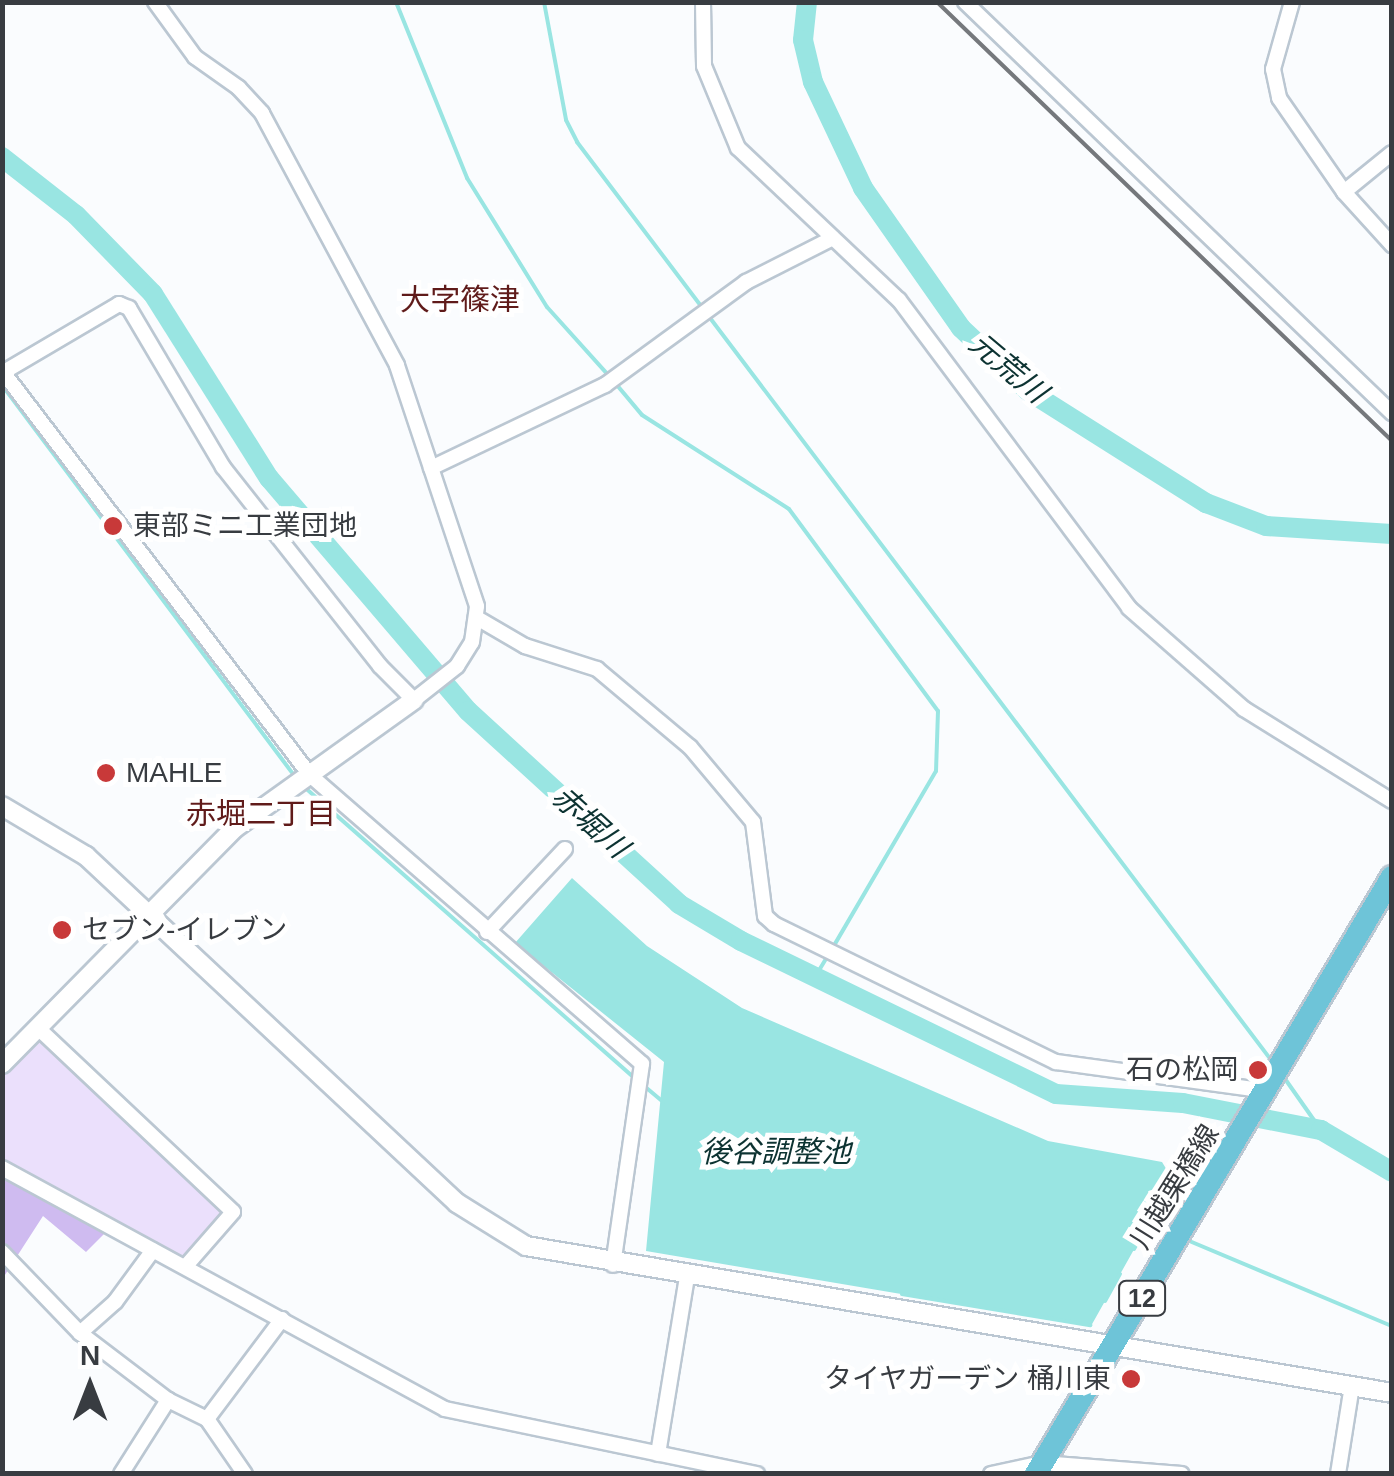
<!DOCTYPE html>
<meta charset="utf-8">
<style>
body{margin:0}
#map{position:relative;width:1394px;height:1476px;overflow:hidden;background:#fafcfe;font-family:Arial,"Noto Sans JP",sans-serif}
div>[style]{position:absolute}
.green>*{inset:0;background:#ebe0fc}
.forest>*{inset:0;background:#cfbbf0}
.water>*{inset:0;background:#99e5e2}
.stream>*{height:4px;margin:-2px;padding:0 2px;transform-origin:2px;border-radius:2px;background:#99e5e2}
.river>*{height:20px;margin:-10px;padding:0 10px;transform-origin:10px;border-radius:10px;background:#99e5e2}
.roads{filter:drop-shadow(2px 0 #bbc7d2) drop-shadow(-2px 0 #bbc7d2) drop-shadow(0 2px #bbc7d2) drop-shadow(0 -2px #bbc7d2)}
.minor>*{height:14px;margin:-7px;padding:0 7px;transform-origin:7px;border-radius:7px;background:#fff}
.tertiary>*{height:18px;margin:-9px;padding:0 9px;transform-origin:9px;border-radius:9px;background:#fff}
.primary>*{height:22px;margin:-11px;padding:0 11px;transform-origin:11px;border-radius:11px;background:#6ec4d8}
.rail>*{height:4px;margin:-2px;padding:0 2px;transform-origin:2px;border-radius:2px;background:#75787c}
.dots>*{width:28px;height:28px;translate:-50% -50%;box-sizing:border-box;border:5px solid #fff;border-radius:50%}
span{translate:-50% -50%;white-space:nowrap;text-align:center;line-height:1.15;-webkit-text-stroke:10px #fff;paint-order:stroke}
.shield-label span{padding:2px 8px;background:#fff;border:2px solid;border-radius:8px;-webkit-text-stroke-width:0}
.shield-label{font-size:25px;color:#383c41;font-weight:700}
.poi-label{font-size:28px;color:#383c41}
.left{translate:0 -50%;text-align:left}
.right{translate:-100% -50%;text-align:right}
.street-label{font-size:28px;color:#383c41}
.neighbourhood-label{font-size:30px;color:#601b1a}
.water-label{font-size:30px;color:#0d3332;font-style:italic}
.frame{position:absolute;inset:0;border:5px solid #383c41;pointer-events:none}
.north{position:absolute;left:40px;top:1336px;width:100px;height:100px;-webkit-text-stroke:8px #fff;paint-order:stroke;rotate:0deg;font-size:28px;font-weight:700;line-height:40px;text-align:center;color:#383c41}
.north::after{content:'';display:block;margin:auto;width:35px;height:45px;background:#383c41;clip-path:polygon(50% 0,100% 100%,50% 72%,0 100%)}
</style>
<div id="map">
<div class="green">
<i style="clip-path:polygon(38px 1028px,233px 1212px,185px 1267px,3px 1168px,3px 1064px)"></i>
</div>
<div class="forest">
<i style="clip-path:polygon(3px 1163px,111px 1227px,86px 1252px,43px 1216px,3px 1278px)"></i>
</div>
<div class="water">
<i style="clip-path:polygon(572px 878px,647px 946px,742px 1008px,1048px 1141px,1162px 1162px,1173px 1180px,1091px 1326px,646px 1251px,664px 1062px,515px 943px)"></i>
</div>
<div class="stream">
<i style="left:396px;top:2px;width:190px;rotate:68deg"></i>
<i style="left:467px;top:178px;width:152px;rotate:58.2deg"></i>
<i style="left:547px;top:307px;width:94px;rotate:48deg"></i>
<i style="left:544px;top:2px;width:120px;rotate:79.4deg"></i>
<i style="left:566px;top:120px;width:25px;rotate:63deg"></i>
<i style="left:577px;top:142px;width:1151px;rotate:52.91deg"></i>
<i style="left:616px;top:384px;width:40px;rotate:50deg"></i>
<i style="left:642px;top:415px;width:174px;rotate:32.6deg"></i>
<i style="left:789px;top:509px;width:251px;rotate:53.6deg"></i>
<i style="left:938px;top:711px;width:60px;rotate:91.9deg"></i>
<i style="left:936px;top:771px;width:204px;rotate:120.3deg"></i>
<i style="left:2px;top:385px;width:491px;rotate:53.2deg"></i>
<i style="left:302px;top:785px;width:445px;rotate:41.4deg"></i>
<i style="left:815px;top:977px;width:26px;rotate:-59deg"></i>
<i style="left:1283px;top:1076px;width:66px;rotate:54.9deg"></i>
<i style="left:643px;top:1085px;width:26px;rotate:40deg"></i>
<i style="left:1187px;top:1240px;width:222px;rotate:22.8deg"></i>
<i style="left:1134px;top:1249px;width:29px;rotate:-61deg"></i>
<i style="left:1148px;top:1224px;width:23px;rotate:23deg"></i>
<i style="left:902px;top:1294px;width:191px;rotate:9.4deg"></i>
<i style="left:1105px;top:1301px;width:31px;rotate:-61deg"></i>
</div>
<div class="river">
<i style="left:807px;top:2px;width:38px;rotate:96deg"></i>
<i style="left:803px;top:40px;width:43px;rotate:76.6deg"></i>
<i style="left:813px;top:82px;width:117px;rotate:64.7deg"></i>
<i style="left:863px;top:188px;width:171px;rotate:55deg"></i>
<i style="left:961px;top:328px;width:91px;rotate:43.2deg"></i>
<i style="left:1027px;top:390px;width:212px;rotate:32.3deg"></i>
<i style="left:1206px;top:503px;width:64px;rotate:21deg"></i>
<i style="left:1266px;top:526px;width:126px;rotate:3.6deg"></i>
<i style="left:2px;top:157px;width:94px;rotate:38.1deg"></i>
<i style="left:76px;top:215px;width:110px;rotate:45.7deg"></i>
<i style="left:153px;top:294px;width:218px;rotate:57.8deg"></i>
<i style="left:269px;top:478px;width:306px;rotate:49.5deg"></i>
<i style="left:468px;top:711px;width:286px;rotate:42.4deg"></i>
<i style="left:679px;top:904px;width:72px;rotate:30.8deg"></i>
<i style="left:741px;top:941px;width:350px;rotate:25.9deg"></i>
<i style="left:1056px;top:1094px;width:127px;rotate:4.1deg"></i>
<i style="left:1183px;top:1103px;width:141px;rotate:11.1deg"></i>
<i style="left:1321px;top:1130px;width:82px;rotate:30.6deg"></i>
</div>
<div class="roads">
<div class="minor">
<i style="left:703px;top:2px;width:64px;rotate:89.1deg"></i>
<i style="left:704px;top:66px;width:89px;rotate:67.5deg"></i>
<i style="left:738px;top:148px;width:221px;rotate:43.4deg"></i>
<i style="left:899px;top:300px;width:384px;rotate:53.2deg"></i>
<i style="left:1129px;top:608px;width:153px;rotate:41.3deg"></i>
<i style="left:1244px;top:709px;width:174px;rotate:31.9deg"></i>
<i style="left:965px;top:2px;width:593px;rotate:43.91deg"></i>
<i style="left:1292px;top:2px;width:70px;rotate:105.8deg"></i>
<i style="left:1273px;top:69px;width:30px;rotate:78deg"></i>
<i style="left:1279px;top:98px;width:114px;rotate:55.3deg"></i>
<i style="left:1344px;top:192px;width:72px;rotate:47.8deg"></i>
<i style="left:1344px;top:192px;width:62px;rotate:-39.1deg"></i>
<i style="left:3px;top:372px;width:507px;rotate:52.7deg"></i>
<i style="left:310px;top:775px;width:440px;rotate:41deg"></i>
<i style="left:642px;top:1064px;width:203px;rotate:98.2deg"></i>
<i style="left:2px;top:373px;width:136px;rotate:-30.5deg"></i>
<i style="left:119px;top:304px;width:11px;rotate:22deg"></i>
<i style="left:129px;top:308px;width:185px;rotate:59.4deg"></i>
<i style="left:223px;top:467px;width:253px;rotate:51.7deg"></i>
<i style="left:380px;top:666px;width:48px;rotate:45deg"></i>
<i style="left:414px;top:700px;width:55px;rotate:-38.3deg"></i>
<i style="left:457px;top:666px;width:28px;rotate:-58deg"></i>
<i style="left:472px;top:642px;width:36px;rotate:-82deg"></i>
<i style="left:477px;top:606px;width:254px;rotate:-108.4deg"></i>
<i style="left:397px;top:365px;width:286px;rotate:-118.2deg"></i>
<i style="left:262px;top:113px;width:34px;rotate:-133deg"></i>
<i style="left:239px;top:88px;width:54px;rotate:-144.8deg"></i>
<i style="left:195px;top:57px;width:68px;rotate:-126deg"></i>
<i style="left:431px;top:468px;width:193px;rotate:-25.5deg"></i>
<i style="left:605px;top:385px;width:175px;rotate:-36.1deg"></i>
<i style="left:746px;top:282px;width:97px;rotate:-26.8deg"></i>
<i style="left:477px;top:618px;width:56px;rotate:30.3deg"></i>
<i style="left:525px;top:646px;width:76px;rotate:17.7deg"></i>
<i style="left:597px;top:669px;width:121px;rotate:40deg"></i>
<i style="left:690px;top:747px;width:98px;rotate:50deg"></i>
<i style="left:753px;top:822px;width:95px;rotate:82.7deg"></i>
<i style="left:765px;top:916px;width:12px;rotate:42deg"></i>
<i style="left:774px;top:924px;width:314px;rotate:26.1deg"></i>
<i style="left:1056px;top:1062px;width:214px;rotate:7.8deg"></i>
<i style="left:487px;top:932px;width:114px;rotate:-46.8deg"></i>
<i style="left:38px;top:1028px;width:268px;rotate:43.3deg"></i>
<i style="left:233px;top:1212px;width:73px;rotate:131.1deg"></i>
<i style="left:2px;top:1168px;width:504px;rotate:28.55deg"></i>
<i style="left:445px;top:1409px;width:319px;rotate:11.8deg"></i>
<i style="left:2px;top:1252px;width:112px;rotate:46.1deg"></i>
<i style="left:80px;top:1333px;width:47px;rotate:-41.5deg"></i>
<i style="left:115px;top:1302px;width:64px;rotate:-53.8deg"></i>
<i style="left:80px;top:1333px;width:111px;rotate:37.3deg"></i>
<i style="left:168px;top:1400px;width:43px;rotate:26deg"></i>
<i style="left:207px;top:1419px;width:125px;rotate:-53.1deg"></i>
<i style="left:207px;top:1419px;width:67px;rotate:55.4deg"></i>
<i style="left:658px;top:1454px;width:179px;rotate:-80.7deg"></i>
<i style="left:121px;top:1474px;width:88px;rotate:-57.6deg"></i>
<i style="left:991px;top:1474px;width:52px;rotate:-12.2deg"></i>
<i style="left:1042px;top:1463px;width:140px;rotate:4.5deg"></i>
<i style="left:1338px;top:1474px;width:89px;rotate:-81deg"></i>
</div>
<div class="tertiary">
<i style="left:2px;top:806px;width:98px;rotate:30.8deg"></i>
<i style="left:86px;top:856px;width:508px;rotate:43.09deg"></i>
<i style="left:457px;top:1203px;width:81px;rotate:31.9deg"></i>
<i style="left:526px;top:1246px;width:878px;rotate:9.63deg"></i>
<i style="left:2px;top:1064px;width:332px;rotate:-45.4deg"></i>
<i style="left:235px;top:828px;width:220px;rotate:-35.6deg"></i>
</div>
<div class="primary">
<i style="left:1036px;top:1474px;width:695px;rotate:-59.19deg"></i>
</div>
</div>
<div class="rail">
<i style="left:937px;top:2px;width:632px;rotate:43.97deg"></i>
</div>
<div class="dots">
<i style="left:113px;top:526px;background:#c83939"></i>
<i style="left:106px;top:773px;background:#c83939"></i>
<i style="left:62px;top:930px;background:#c83939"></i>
<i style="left:1258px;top:1070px;background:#c83939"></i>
<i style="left:1131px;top:1379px;background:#c83939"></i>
</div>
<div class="shield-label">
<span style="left:1142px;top:1298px">12</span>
</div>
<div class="poi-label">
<span class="left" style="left:133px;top:526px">東部ミニ工業団地</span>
<span class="left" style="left:126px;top:773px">MAHLE</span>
<span class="left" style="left:82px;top:930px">セブン-イレブン</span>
<span class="right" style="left:1238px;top:1070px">石の松岡</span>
<span class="right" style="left:1111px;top:1379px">タイヤガーデン 桶川東</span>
</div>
<div class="street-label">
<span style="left:1175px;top:1187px;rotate:-58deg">川越栗橋線</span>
</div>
<div class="neighbourhood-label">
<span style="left:460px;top:300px">大字篠津</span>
<span style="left:261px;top:814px">赤堀二丁目</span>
</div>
<div class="water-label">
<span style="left:1008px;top:368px;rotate:40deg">元荒川</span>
<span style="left:590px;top:822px;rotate:42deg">赤堀川</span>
<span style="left:776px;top:1152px">後谷調整池</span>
</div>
<div class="frame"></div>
<div class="north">N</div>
</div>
